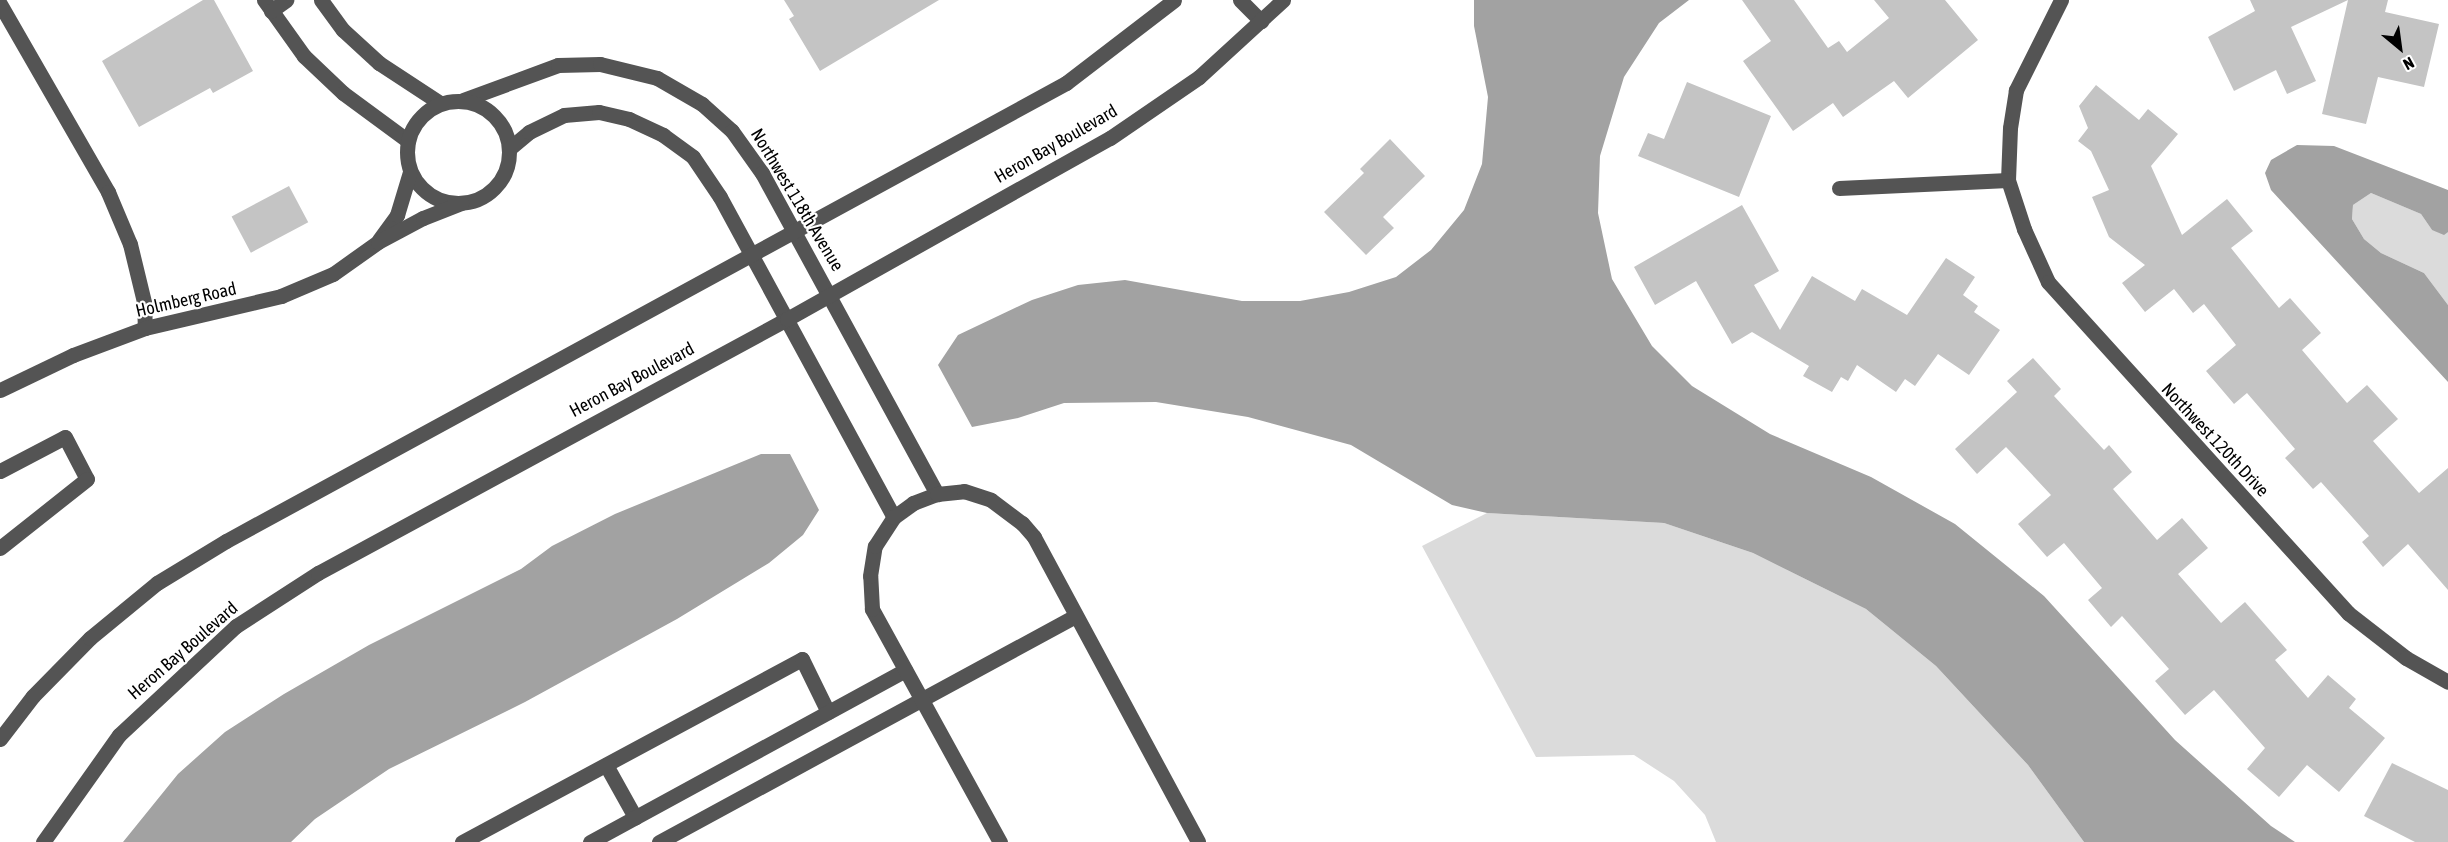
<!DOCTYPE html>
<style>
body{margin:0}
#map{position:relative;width:2448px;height:842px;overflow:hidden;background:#fff;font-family:"Asap Condensed",sans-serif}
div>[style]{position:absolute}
.green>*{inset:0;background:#dbdbdb}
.water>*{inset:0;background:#a2a2a2}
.building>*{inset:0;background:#c4c4c4;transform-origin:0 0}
.minor>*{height:15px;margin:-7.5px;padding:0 7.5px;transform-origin:7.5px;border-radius:7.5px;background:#545454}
.minor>.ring{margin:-7.5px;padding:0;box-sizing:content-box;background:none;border:15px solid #545454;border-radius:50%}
span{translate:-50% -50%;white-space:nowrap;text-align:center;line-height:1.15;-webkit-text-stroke:4.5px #fff;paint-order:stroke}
.street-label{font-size:18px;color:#000}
.north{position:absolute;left:2370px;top:18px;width:60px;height:60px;-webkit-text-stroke:4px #fff;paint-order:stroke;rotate:151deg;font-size:16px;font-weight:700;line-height:24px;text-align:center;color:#000}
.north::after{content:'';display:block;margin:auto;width:21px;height:27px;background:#000;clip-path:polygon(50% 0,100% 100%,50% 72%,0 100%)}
</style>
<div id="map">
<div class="green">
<i style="clip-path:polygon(2371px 193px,2421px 214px,2432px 230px,2448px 232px,2448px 305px,2424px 273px,2381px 253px,2364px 239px,2352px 219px,2353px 205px)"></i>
<i style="clip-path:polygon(1487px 513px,1664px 523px,1753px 553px,1866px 609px,1936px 666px,2028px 765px,2084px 842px,1716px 842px,1705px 815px,1674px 781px,1634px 755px,1536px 757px,1422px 546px)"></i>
</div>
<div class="water">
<i style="clip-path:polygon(1474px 0,1689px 0,1659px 23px,1624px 77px,1600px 156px,1598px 213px,1612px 279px,1652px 346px,1692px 386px,1770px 434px,1871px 477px,1955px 524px,2044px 596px,2175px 740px,2271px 826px,2295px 842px,2084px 842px,2028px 765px,1936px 666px,1866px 609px,1753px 553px,1664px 523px,1487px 513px,1452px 505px,1351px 445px,1248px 417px,1156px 402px,1064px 403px,1018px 418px,972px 427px,938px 365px,958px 335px,1032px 300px,1078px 285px,1125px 280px,1242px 301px,1300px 301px,1349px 292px,1396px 277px,1431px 250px,1464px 210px,1482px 164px,1488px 97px,1474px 26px)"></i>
<i style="clip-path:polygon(2297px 145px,2334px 146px,2448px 190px,2448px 232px,2444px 235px,2432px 230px,2421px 214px,2371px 193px,2353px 205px,2352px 219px,2364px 239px,2381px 253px,2424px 273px,2448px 305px,2448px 382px,2271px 190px,2265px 173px,2271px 160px)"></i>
<i style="clip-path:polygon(761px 454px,790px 454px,819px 510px,803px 535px,769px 563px,677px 619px,525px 702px,389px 769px,315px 819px,291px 842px,123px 842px,178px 774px,225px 732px,284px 694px,369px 645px,521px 569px,552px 546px,615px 514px)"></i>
</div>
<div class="building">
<i style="clip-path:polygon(203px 0,214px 0,253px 71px,213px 93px,210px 88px,139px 127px,102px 61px)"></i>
<i style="clip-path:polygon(784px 0,939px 0,820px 71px,789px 19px,794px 16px)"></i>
<i style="clip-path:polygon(1742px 0,1794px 0,1828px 48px,1839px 41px,1847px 52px,1889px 18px,1874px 0,1945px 0,1978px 40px,1908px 98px,1894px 81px,1843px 117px,1833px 103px,1793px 131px,1743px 61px,1771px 41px)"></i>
<i style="clip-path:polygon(2250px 0,2348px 0,2291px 27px,2316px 81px,2287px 94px,2276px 70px,2234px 91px,2208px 37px,2255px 11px)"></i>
<i style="clip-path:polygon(2348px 0,2388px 0,2385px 12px,2439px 24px,2424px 87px,2378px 77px,2366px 124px,2322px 114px)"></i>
<i style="clip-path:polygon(1687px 82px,1771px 116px,1739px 197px,1638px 156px,1648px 133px,1664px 139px)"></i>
<i style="clip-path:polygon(2096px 85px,2139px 120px,2148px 109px,2178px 134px,2151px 166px,2182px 235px,2227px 199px,2253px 231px,2231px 248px,2279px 308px,2290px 298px,2321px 333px,2302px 350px,2347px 403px,2367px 385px,2398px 419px,2373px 441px,2419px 493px,2448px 468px,2448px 590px,2408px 544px,2383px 567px,2362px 542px,2369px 536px,2321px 482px,2313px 489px,2285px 458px,2295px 449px,2247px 393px,2234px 404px,2206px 371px,2236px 345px,2204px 304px,2193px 313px,2174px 289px,2145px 312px,2122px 283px,2145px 265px,2109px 237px,2092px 197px,2109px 190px,2091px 151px,2078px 141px,2088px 128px,2079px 106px)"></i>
<i style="clip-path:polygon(1390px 139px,1425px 176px,1383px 217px,1394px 228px,1366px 255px,1324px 212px,1364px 173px,1360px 169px)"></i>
<i style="left:289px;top:186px;width:41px;height:65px;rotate:62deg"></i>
<i style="clip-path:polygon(1742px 205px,1779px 271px,1754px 285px,1780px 330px,1812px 276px,1855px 301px,1862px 289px,1907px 315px,1946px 258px,1975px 277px,1963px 295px,1978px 306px,1974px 312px,2000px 330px,1969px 375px,1938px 354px,1915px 386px,1905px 379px,1896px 392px,1857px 365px,1848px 381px,1841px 377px,1832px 392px,1803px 376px,1809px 366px,1752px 332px,1732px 344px,1696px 281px,1655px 305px,1634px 267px)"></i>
<i style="clip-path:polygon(2033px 358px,2061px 389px,2054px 396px,2104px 450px,2109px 445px,2132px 472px,2113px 489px,2157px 540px,2182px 518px,2208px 548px,2178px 574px,2221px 623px,2245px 602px,2287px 650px,2275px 660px,2308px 698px,2328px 675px,2356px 699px,2349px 708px,2385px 738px,2339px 792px,2307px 765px,2279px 797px,2247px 769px,2265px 748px,2214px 690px,2185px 715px,2155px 681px,2169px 669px,2122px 616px,2111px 627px,2088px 600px,2102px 588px,2064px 543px,2047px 557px,2018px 524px,2051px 495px,2006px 447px,1977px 474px,1955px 449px,2017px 392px,2007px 381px)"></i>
<i style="clip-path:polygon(2392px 763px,2448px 790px,2448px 842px,2415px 842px,2364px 816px)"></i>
</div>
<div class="minor">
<i style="left:264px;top:0;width:69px;rotate:54.5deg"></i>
<i style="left:304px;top:56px;width:54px;rotate:43.5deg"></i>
<i style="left:343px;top:93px;width:81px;rotate:36.4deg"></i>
<i style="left:321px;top:0;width:37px;rotate:54deg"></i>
<i style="left:343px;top:30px;width:49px;rotate:42.5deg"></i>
<i style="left:379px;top:63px;width:73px;rotate:33.3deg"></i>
<i style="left:1240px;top:0;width:30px;rotate:45deg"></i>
<i style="left:2061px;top:0;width:101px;rotate:116.6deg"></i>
<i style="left:2016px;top:90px;width:38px;rotate:99deg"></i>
<i style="left:2010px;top:128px;width:52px;rotate:92.2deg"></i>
<i style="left:2008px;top:180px;width:52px;rotate:71.9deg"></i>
<i style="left:2024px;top:229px;width:58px;rotate:65.6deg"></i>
<i style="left:2048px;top:282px;width:447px;rotate:47.8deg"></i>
<i style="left:2348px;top:613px;width:73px;rotate:37.8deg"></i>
<i style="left:2406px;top:658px;width:48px;rotate:29.7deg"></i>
<i style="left:0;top:4px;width:217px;rotate:60.1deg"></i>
<i style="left:108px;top:192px;width:56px;rotate:67.1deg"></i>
<i style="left:130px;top:244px;width:60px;rotate:76.4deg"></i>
<i style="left:144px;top:302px;width:26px;rotate:88deg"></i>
<i style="left:271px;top:11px;width:19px;rotate:-36deg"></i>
<i style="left:463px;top:100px;width:101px;rotate:-20.2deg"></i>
<i style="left:558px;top:65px;width:42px;rotate:-1.4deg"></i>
<i style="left:600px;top:64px;width:59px;rotate:13.8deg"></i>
<i style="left:657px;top:78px;width:52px;rotate:30deg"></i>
<i style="left:702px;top:104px;width:40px;rotate:42deg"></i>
<i style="left:732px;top:131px;width:52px;rotate:54.5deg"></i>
<i style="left:762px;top:173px;width:366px;rotate:61.4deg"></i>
<i class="ring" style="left:407px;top:101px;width:87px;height:87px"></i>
<i style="left:510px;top:148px;width:25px;rotate:-40deg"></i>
<i style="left:529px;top:132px;width:39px;rotate:-26deg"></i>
<i style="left:564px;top:115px;width:35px;rotate:-5deg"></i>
<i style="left:599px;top:112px;width:31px;rotate:13deg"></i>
<i style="left:629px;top:119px;width:38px;rotate:25deg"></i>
<i style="left:663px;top:135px;width:37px;rotate:36deg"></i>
<i style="left:693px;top:157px;width:48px;rotate:56deg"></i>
<i style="left:720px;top:197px;width:364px;rotate:61.5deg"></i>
<i style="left:1839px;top:188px;width:169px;rotate:-2.7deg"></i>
<i style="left:379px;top:240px;width:31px;rotate:-54deg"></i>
<i style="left:397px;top:215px;width:45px;rotate:-73.2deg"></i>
<i style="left:0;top:390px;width:81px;rotate:-25.6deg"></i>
<i style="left:73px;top:355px;width:77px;rotate:-20.6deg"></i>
<i style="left:145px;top:328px;width:140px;rotate:-13.2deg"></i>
<i style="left:281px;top:296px;width:56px;rotate:-22.9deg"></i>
<i style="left:333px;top:274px;width:55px;rotate:-35.4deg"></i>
<i style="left:378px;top:242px;width:51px;rotate:-28.1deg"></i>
<i style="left:423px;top:218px;width:41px;rotate:-21.5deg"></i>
<i style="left:0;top:471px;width:73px;rotate:-27.6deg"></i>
<i style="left:65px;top:437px;width:47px;rotate:62.4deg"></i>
<i style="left:87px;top:479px;width:111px;rotate:141.6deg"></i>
<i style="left:0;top:739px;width:54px;rotate:-52.5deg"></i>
<i style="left:33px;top:696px;width:81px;rotate:-45.5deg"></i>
<i style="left:90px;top:638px;width:87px;rotate:-39.4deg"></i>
<i style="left:157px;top:583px;width:81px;rotate:-31.3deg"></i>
<i style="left:226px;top:541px;width:957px;rotate:-28.6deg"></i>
<i style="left:1066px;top:83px;width:136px;rotate:-37.5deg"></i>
<i style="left:606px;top:765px;width:60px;rotate:60.9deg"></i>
<i style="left:43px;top:842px;width:131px;rotate:-54.6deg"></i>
<i style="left:119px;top:735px;width:160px;rotate:-43deg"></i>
<i style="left:236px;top:626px;width:98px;rotate:-32.9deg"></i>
<i style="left:318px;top:573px;width:533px;rotate:-28.44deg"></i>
<i style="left:787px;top:319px;width:370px;rotate:-29.3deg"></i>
<i style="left:1110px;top:138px;width:108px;rotate:-34.4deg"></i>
<i style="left:1199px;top:77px;width:114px;rotate:-42.5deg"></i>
<i style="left:462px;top:842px;width:386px;rotate:-28.3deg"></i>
<i style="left:802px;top:659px;width:59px;rotate:63.9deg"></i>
<i style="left:590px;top:842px;width:359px;rotate:-28.6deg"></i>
<i style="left:659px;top:842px;width:474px;rotate:-28.5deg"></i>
<i style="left:1000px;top:842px;width:266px;rotate:-118.8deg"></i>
<i style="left:872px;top:609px;width:33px;rotate:-93deg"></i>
<i style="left:870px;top:576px;width:30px;rotate:-81deg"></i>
<i style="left:875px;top:546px;width:35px;rotate:-57deg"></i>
<i style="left:894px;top:517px;width:24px;rotate:-36deg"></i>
<i style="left:913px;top:503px;width:26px;rotate:-21deg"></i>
<i style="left:937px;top:494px;width:27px;rotate:-6deg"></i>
<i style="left:964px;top:491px;width:28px;rotate:18deg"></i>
<i style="left:991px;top:500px;width:39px;rotate:37deg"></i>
<i style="left:1022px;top:523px;width:18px;rotate:49deg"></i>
<i style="left:1034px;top:537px;width:346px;rotate:61.7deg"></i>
</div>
<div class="street-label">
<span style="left:1056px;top:144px;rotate:-30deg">Heron Bay Boulevard</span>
<span style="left:797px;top:200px;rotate:59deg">Northwest 118th Avenue</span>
<span style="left:186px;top:300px;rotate:-13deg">Holmberg Road</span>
<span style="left:632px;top:380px;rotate:-28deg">Heron Bay Boulevard</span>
<span style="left:2215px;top:440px;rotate:47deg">Northwest 120th Drive</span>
<span style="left:183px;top:651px;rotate:-41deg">Heron Bay Boulevard</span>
</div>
<div class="north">N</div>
</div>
